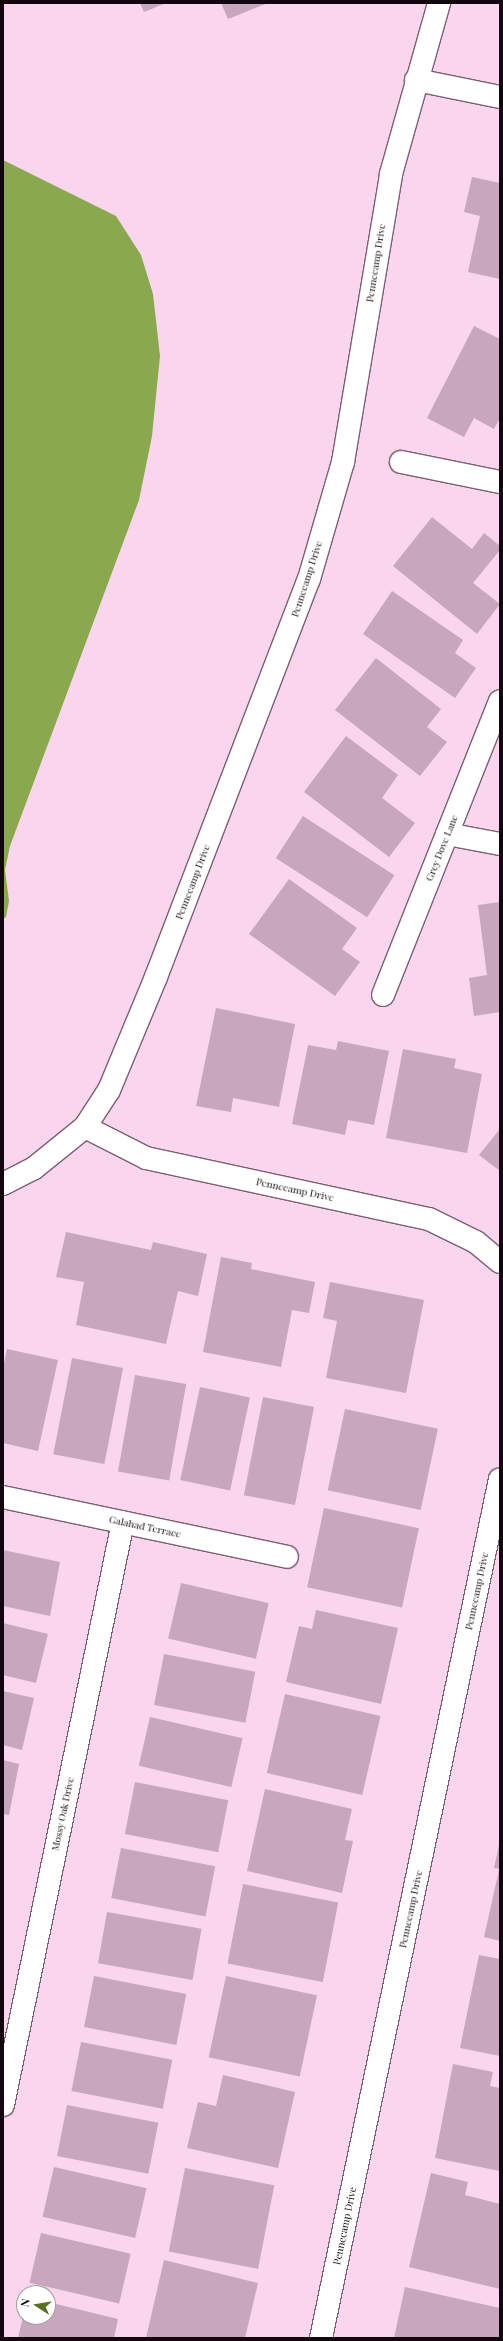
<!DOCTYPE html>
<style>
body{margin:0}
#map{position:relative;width:503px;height:2341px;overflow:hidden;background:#f9d6ed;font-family:"Playfair Display",serif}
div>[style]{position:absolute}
.water>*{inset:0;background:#8aa84d}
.building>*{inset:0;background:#c8a6bc;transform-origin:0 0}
.roads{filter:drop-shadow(1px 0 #7c5e72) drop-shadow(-1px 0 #7c5e72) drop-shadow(0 1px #7c5e72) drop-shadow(0 -1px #7c5e72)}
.minor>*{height:22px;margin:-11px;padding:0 11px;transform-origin:11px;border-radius:11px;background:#fff}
.tertiary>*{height:22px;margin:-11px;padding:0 11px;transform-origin:11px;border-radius:11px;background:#fff}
span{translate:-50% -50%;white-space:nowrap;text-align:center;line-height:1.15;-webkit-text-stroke:3px #fff;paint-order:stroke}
.street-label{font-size:10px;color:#12070f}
.frame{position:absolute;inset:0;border:4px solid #12070f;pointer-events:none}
.north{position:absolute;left:16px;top:2285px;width:40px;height:40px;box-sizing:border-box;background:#fff;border:1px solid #a09c9f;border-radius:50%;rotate:282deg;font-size:11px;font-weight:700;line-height:16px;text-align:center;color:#12070f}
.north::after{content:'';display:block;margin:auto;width:14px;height:18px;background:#597123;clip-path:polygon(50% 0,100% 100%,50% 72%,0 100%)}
</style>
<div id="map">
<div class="water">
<i style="clip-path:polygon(3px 160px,116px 216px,141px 255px,153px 294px,160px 356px,152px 436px,139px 500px,10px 846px,5px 870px,9px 901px,6px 917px,3px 919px)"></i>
</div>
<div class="building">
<i style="clip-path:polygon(140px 3px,166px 3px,144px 12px)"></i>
<i style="clip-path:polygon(221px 3px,268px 3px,228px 19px)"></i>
<i style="clip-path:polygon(472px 177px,500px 183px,500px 279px,468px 272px,480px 216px,464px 212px)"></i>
<i style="clip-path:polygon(474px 326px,500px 339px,500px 418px,494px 429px,474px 418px,464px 437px,427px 418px)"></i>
<i style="clip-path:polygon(432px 517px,472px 549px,484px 533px,500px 546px,500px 550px,473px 583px,500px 604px,477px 634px,393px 566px)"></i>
<i style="clip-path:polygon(392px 591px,463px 640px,455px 653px,476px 668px,455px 698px,363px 634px)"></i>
<i style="clip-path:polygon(376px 658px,441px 709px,427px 727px,447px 742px,420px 776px,335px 710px)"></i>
<i style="clip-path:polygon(346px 736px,398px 775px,382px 798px,415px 823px,389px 857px,304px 792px)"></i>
<i style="left:303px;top:816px;width:109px;height:50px;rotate:33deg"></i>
<i style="clip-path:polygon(289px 879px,357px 928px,342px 949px,360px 962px,335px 996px,249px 934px)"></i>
<i style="clip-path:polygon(500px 902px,500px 1012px,474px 1016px,469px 978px,487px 975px,478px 905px)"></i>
<i style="clip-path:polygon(216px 1008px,295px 1024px,279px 1107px,233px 1098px,231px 1112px,196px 1106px)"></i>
<i style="clip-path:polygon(338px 1041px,389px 1051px,374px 1125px,348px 1120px,345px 1135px,292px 1124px,308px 1045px,336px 1050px)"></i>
<i style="clip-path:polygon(403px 1049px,456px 1059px,454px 1068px,482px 1074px,467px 1153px,386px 1138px)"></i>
<i style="clip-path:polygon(500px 1129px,500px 1171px,479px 1155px)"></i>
<i style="clip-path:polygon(66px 1232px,151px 1250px,153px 1242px,207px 1254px,198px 1296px,178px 1291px,166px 1344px,76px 1325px,84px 1282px,56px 1277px)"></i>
<i style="clip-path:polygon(221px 1257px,252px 1263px,251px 1269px,315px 1282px,309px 1313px,292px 1310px,281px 1367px,203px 1352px)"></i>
<i style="clip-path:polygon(330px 1282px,424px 1300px,406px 1393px,326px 1378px,337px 1321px,323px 1318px)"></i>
<i style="clip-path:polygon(7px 1349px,58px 1360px,38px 1451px,3px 1443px,3px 1368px)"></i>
<i style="left:72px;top:1358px;width:52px;height:98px;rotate:11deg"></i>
<i style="left:135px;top:1375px;width:52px;height:98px;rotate:10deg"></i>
<i style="left:200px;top:1387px;width:51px;height:95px;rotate:12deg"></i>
<i style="left:263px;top:1397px;width:52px;height:100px;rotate:11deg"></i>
<i style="left:345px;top:1409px;width:95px;height:83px;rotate:12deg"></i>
<i style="left:324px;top:1508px;width:97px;height:81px;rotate:12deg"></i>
<i style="clip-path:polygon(3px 1550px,60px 1562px,50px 1616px,3px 1606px)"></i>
<i style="left:181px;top:1583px;width:90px;height:57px;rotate:13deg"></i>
<i style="clip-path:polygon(316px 1610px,398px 1628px,381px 1704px,286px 1682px,299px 1626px,312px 1629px)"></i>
<i style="clip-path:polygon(3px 1623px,48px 1634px,36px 1683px,3px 1675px)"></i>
<i style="left:164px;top:1654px;width:93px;height:52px;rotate:11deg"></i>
<i style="clip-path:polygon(3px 1691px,34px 1698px,22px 1750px,3px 1745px)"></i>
<i style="left:285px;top:1694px;width:98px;height:81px;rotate:13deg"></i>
<i style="left:150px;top:1717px;width:95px;height:50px;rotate:13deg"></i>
<i style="clip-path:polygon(3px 1760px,19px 1764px,9px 1815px,3px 1814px)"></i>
<i style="left:135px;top:1782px;width:95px;height:53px;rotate:11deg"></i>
<i style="clip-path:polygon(265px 1789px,352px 1809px,345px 1840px,353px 1841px,342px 1893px,247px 1871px)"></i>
<i style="clip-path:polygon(499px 1845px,500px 1845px,500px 1869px,494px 1868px)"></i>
<i style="left:121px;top:1848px;width:96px;height:51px;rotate:11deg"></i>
<i style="clip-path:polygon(499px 1870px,500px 1870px,500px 1941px,484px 1937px)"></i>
<i style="left:243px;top:1884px;width:97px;height:81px;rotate:11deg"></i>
<i style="left:107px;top:1912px;width:96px;height:52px;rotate:10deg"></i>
<i style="clip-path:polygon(479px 1955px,500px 1959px,500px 2056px,460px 2048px)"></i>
<i style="left:94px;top:1976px;width:94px;height:52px;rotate:11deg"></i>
<i style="left:226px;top:1976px;width:93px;height:83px;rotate:12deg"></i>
<i style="left:81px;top:2042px;width:93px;height:50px;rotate:11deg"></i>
<i style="clip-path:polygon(453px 2064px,493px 2072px,490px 2086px,500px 2088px,500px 2171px,435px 2158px)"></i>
<i style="clip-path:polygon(223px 2075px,295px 2092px,278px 2168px,187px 2148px,198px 2102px,216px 2106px)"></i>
<i style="left:67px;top:2105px;width:93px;height:52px;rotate:11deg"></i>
<i style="left:54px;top:2167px;width:95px;height:51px;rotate:13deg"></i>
<i style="left:185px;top:2168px;width:91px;height:85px;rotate:11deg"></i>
<i style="clip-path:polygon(431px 2173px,468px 2182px,465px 2195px,500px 2204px,500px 2289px,409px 2267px)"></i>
<i style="left:41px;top:2233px;width:92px;height:51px;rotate:13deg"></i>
<i style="clip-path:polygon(164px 2260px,258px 2283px,245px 2338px,146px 2338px)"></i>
<i style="clip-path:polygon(405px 2287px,500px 2308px,500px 2338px,394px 2338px)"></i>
<i style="clip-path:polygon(48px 2302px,118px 2319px,114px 2338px,18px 2338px,23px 2317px,48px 2317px)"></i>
</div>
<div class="roads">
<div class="minor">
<i style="left:416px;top:80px;width:86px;rotate:11.4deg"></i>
<i style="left:401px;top:462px;width:101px;rotate:11.4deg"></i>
<i style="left:447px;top:834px;width:54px;rotate:10.7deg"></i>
<i style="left:383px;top:995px;width:316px;rotate:-68.3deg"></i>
<i style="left:3px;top:1184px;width:34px;rotate:-27deg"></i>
<i style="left:33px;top:1169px;width:67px;rotate:-38.9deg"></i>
<i style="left:85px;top:1127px;width:68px;rotate:26.9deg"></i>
<i style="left:146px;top:1158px;width:289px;rotate:12.2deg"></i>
<i style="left:429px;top:1219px;width:52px;rotate:26.1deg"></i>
<i style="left:476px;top:1242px;width:31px;rotate:40deg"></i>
<i style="left:3px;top:1497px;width:290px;rotate:11.9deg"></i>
<i style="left:3px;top:2105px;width:595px;rotate:-78.37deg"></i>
<i style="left:321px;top:2338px;width:877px;rotate:-78.23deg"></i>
</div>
<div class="tertiary">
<i style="left:85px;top:1127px;width:44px;rotate:-57deg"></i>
<i style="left:109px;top:1090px;width:122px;rotate:-67.4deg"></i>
<i style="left:156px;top:977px;width:426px;rotate:-69deg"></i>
<i style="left:309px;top:579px;width:122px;rotate:-73.8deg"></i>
<i style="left:343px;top:462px;width:292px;rotate:-80.5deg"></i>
<i style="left:391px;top:174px;width:178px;rotate:-74.3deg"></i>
</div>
</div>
<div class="street-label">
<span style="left:376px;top:263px;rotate:-81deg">Pennecamp Drive</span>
<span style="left:307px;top:579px;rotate:-72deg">Pennecamp Drive</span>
<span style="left:442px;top:848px;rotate:-68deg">Grey Dove Lane</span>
<span style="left:193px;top:882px;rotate:-69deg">Pennecamp Drive</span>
<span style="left:295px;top:1190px;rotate:12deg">Pennecamp Drive</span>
<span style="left:145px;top:1527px;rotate:12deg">Galahad Terrace</span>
<span style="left:477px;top:1591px;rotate:-78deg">Pennecamp Drive</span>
<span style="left:63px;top:1814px;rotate:-78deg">Mossy Oak Drive</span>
<span style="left:411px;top:1909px;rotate:-78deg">Pennecamp Drive</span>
<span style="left:345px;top:2226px;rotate:-78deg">Pennecamp Drive</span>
</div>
<div class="frame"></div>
<div class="north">N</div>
</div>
